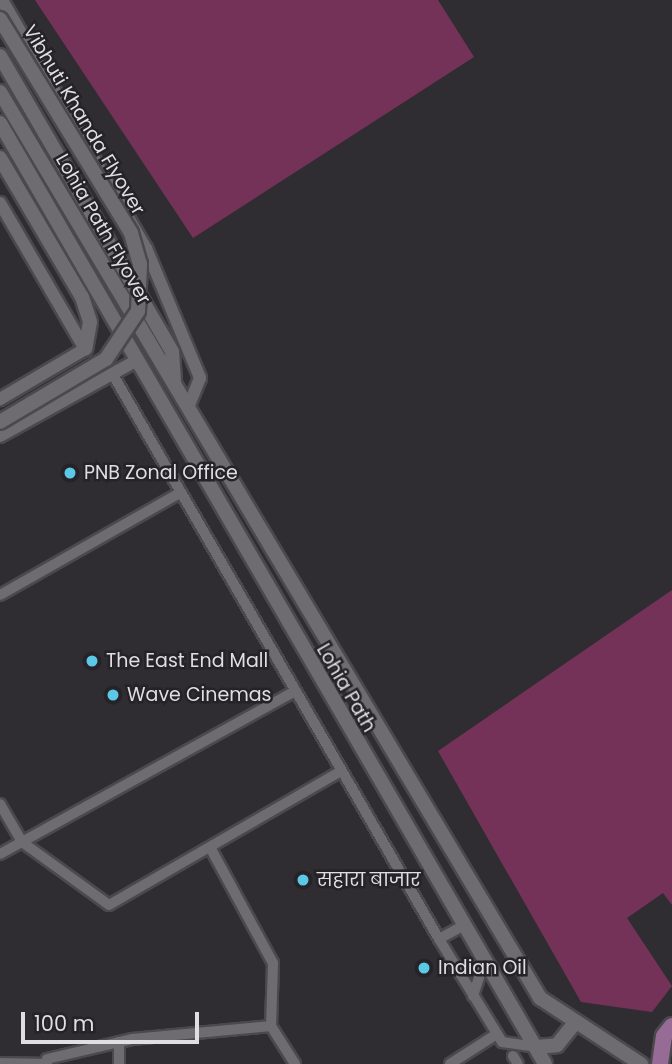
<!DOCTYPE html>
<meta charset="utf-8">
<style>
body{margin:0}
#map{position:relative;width:672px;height:1064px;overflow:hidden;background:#2f2d31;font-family:Poppins,"Noto Sans Devanagari",sans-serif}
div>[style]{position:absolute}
.green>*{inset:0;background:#753259}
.roads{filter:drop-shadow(2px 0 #4b494d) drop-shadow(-2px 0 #4b494d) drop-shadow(0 2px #4b494d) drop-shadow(0 -2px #4b494d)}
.minor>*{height:10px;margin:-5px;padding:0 5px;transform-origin:5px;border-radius:5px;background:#6e6c70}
.tertiary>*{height:12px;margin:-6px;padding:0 6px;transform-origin:6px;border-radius:6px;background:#6e6c70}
.secondary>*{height:14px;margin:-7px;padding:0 7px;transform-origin:7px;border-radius:7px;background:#6e6c70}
.primary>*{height:16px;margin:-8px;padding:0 8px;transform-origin:8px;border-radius:8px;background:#966b95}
.bridges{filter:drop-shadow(2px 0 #4b494d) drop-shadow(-2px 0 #4b494d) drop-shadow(0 2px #4b494d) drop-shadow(0 -2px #4b494d)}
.secondary-bridge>*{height:14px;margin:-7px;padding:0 7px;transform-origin:7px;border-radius:7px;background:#6e6c70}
.dots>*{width:19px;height:19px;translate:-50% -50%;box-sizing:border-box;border:4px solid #252327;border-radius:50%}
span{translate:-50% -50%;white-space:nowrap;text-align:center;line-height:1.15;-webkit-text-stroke:5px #252327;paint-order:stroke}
.street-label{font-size:19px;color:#dfdee0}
.poi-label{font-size:19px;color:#dfdee0}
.left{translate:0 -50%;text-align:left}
.scale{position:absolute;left:21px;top:1012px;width:178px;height:32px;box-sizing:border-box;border:4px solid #dfdee0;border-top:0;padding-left:9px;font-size:21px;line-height:24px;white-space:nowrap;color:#dfdee0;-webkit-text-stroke:5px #252327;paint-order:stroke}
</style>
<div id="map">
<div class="green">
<i style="clip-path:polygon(35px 0,438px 0,474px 57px,193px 238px)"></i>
<i style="clip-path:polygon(672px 590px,672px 905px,663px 893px,627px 918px,672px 986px,652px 1012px,581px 1002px,438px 751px)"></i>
</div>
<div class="roads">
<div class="minor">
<i style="left:112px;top:373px;width:654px;rotate:59.98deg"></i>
<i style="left:439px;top:939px;width:26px;rotate:-29deg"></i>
<i style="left:0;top:595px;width:208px;rotate:-29.6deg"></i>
<i style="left:0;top:804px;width:44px;rotate:59.9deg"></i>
<i style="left:22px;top:842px;width:107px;rotate:35.9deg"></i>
<i style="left:109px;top:905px;width:266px;rotate:-30deg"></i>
<i style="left:211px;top:849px;width:130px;rotate:61.5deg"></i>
<i style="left:273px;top:963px;width:63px;rotate:91.8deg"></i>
<i style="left:271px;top:1026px;width:45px;rotate:57.7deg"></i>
<i style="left:0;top:854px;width:333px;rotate:-28.9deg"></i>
<i style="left:439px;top:939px;width:121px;rotate:58.5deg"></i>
<i style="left:502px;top:1042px;width:34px;rotate:8deg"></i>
<i style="left:461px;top:975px;width:26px;rotate:-28deg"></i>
<i style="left:473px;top:996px;width:35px;rotate:-72deg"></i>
<i style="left:513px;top:1056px;width:9px;rotate:58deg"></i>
<i style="left:47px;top:1059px;width:87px;rotate:-13.2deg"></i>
<i style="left:132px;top:1039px;width:140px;rotate:-5.3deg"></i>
<i style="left:0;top:1063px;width:47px;rotate:1.2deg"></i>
<i style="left:119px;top:1064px;width:22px;rotate:-90deg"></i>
<i style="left:450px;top:1064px;width:56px;rotate:-32.6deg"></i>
</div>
<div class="tertiary">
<i style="left:2px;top:0;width:287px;rotate:59.9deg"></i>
<i style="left:146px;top:248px;width:141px;rotate:67.4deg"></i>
<i style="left:200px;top:378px;width:31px;rotate:112deg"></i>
<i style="left:0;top:203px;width:169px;rotate:59.8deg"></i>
<i style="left:85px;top:349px;width:99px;rotate:149.5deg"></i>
<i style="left:0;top:436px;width:157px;rotate:-29deg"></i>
</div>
<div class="secondary">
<i style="left:0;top:56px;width:342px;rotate:59.8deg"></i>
<i style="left:172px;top:352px;width:32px;rotate:86deg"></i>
<i style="left:0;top:92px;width:1055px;rotate:59.2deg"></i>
<i style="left:540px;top:998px;width:121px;rotate:33.2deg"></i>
<i style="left:0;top:123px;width:1087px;rotate:59.92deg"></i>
<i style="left:0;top:158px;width:161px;rotate:59.5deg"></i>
<i style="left:82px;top:297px;width:26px;rotate:72deg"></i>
<i style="left:90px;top:322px;width:27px;rotate:100deg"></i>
<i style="left:536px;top:1047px;width:21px;rotate:-5deg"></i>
<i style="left:557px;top:1045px;width:28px;rotate:-51deg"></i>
</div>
<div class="primary">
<i style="left:660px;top:1064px;width:28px;rotate:-82deg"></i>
<i style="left:664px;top:1036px;width:13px;rotate:-51deg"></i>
</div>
</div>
<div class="bridges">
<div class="secondary-bridge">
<i style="left:0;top:19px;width:251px;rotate:58.5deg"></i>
<i style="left:131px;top:233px;width:32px;rotate:74deg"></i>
<i style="left:140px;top:264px;width:47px;rotate:92.4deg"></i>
<i style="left:138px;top:311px;width:58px;rotate:123.7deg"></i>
<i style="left:106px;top:359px;width:123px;rotate:149.3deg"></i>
</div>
</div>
<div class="dots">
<i style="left:70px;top:473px;background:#5bc8e6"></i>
<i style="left:92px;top:661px;background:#5bc8e6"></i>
<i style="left:113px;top:695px;background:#5bc8e6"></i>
<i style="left:303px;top:880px;background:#5bc8e6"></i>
<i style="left:424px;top:968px;background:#5bc8e6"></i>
</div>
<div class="street-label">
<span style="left:84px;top:120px;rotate:59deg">Vibhuti Khanda Flyover</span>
<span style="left:103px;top:229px;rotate:60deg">Lohia Path Flyover</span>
<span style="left:346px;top:688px;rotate:60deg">Lohia Path</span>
</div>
<div class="poi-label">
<span class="left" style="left:84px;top:473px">PNB Zonal Office</span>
<span class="left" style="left:106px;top:661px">The East End Mall</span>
<span class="left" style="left:127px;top:695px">Wave Cinemas</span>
<span class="left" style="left:317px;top:880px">सहारा बाजार</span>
<span class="left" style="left:438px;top:968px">Indian Oil</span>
</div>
<div class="scale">100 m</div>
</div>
